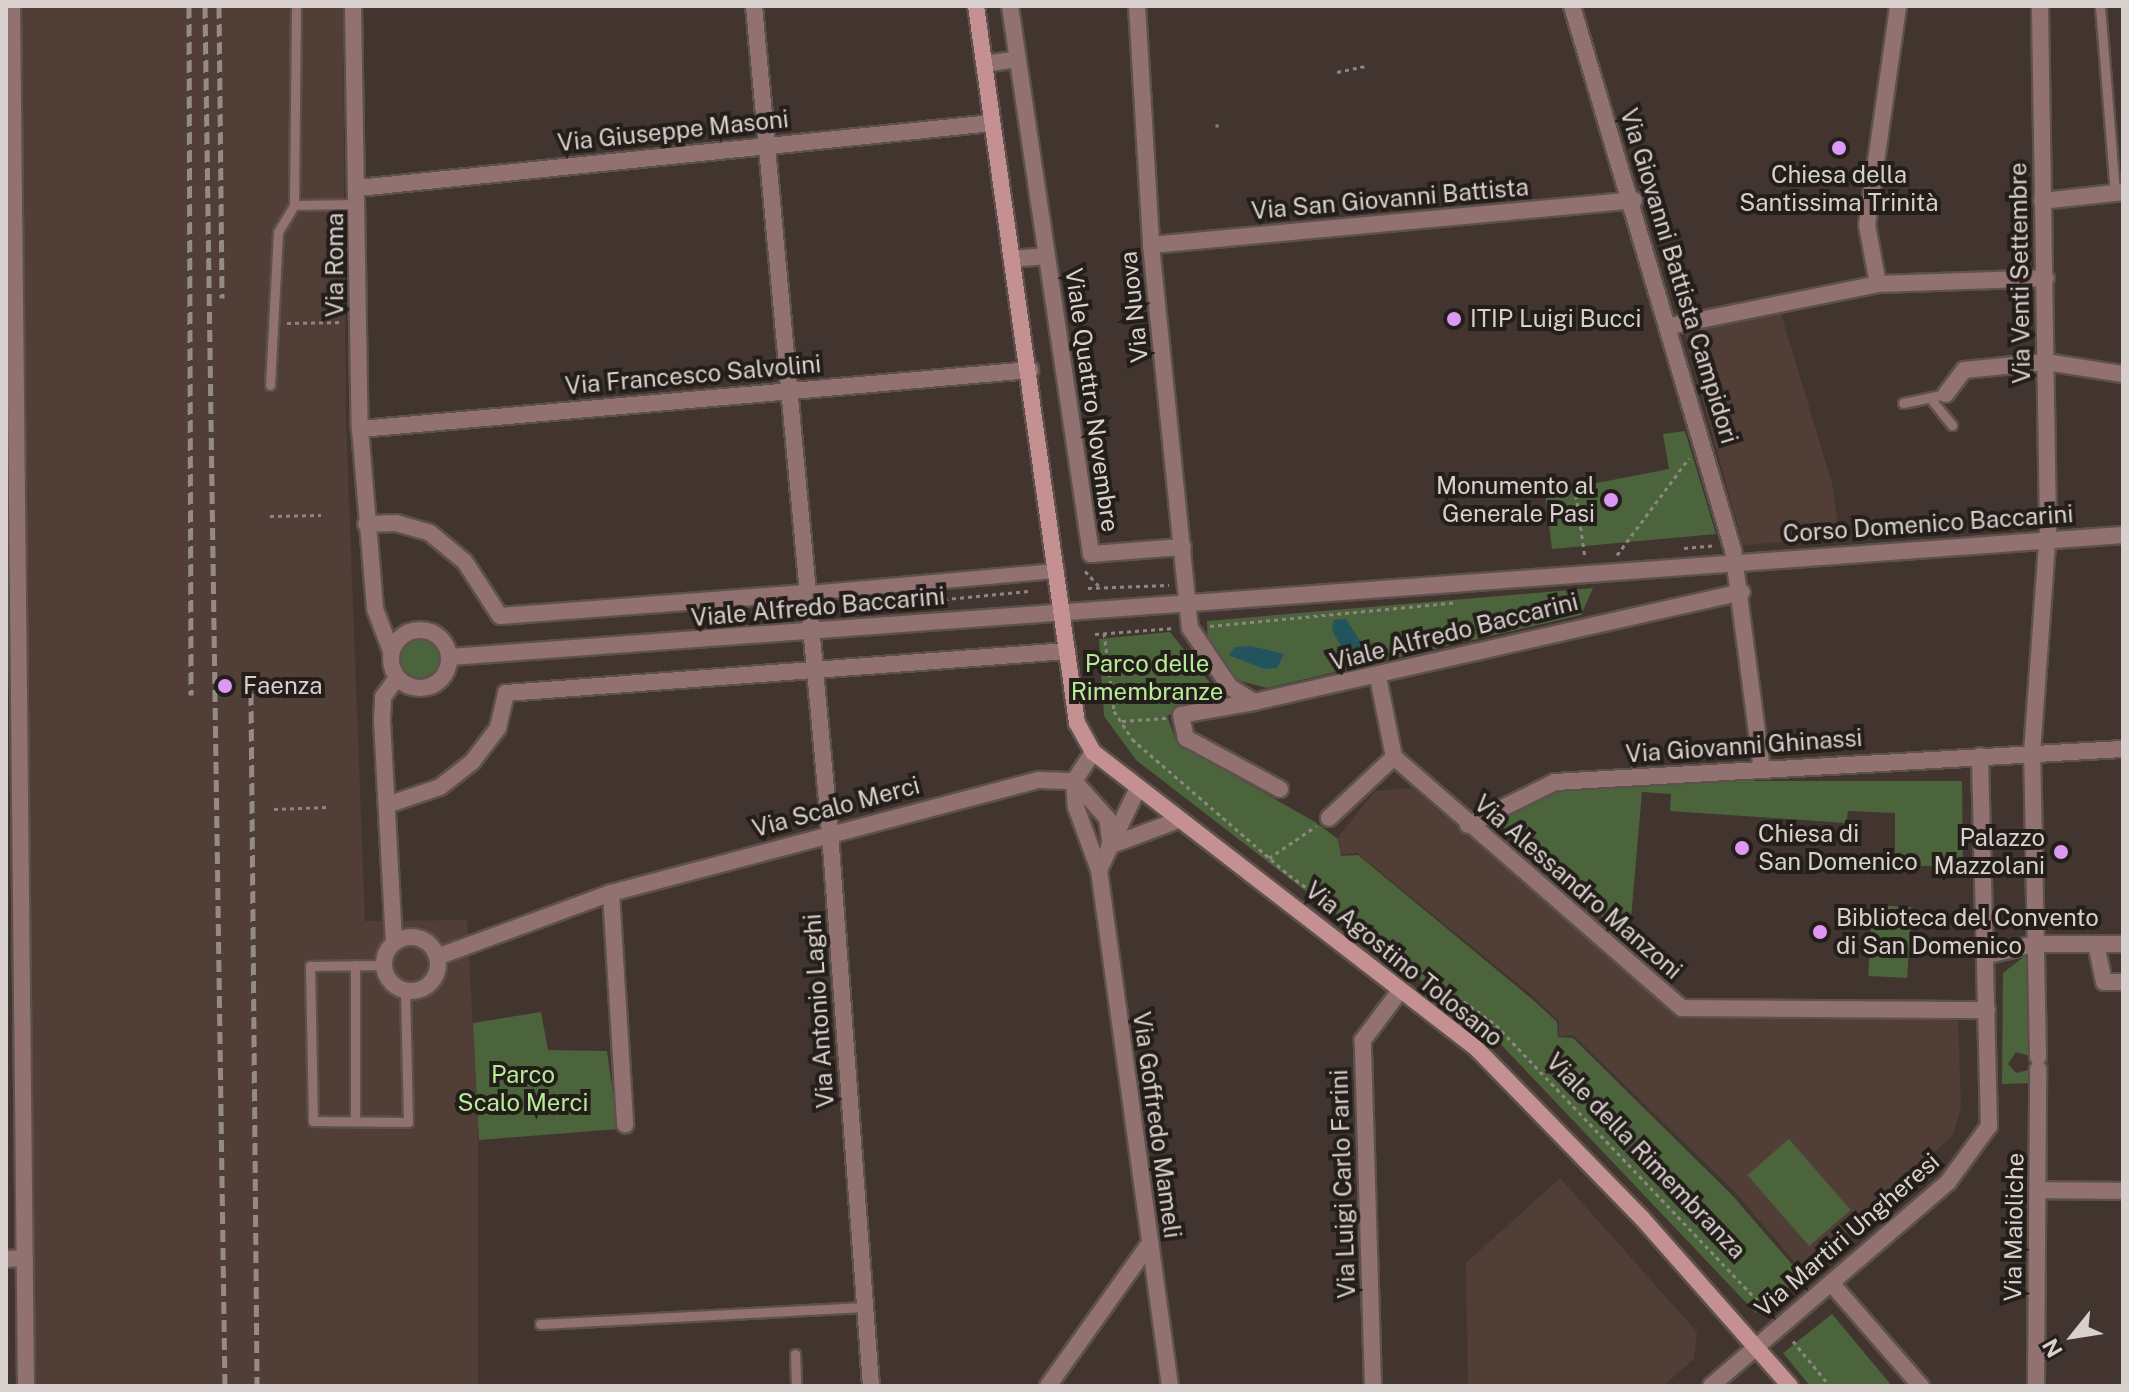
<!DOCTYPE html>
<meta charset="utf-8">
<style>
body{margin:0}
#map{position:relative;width:2129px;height:1392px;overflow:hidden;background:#42352f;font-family:"Public Sans",sans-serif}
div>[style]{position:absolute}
.built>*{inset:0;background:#513e36}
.green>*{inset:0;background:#4c643c;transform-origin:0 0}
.round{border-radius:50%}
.water>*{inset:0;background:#22545e}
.path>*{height:3px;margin-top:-1.5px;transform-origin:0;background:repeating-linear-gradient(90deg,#8f8580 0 4px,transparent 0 8px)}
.roads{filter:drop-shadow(2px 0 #5d514b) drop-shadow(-2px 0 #5d514b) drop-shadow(0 2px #5d514b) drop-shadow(0 -2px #5d514b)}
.service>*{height:9px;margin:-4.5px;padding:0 4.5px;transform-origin:4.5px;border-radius:4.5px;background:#927171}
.pedestrian>*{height:14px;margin:-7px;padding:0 7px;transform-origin:7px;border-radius:7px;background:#927171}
.minor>*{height:16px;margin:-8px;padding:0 8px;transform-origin:8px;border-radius:8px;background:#927171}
.minor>.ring{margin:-8px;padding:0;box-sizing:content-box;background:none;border:16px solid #927171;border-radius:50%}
.secondary>*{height:16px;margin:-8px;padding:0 8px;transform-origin:8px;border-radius:8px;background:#c49091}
.rail>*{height:5px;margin-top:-2.5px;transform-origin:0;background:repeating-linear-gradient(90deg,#958b86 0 12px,transparent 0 18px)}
.dots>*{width:22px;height:22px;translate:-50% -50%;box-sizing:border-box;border:4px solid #241e1b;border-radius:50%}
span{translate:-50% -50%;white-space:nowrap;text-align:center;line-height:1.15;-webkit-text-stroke:8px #241e1b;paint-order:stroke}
.street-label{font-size:24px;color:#d8d0cc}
.poi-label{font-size:24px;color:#d8d0cc}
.left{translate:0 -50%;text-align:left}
.right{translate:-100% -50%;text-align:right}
.park-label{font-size:24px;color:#b7eb97}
.frame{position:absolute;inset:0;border:8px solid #d8d0cc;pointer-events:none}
.north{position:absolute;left:2033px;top:1296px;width:80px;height:80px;-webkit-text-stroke:6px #241e1b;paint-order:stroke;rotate:240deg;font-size:22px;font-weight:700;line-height:32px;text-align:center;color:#d8d0cc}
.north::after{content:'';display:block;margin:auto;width:28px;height:36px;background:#d8d0cc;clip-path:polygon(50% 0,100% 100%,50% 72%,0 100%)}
</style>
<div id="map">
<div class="built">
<i style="clip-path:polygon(19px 6px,343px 6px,346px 421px,365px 921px,467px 920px,478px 1122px,478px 1386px,36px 1386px)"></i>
<i style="clip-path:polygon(1780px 310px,1832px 483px,1840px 538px,1743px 545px,1683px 328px)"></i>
<i style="clip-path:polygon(1412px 788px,1675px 1015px,1958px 1019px,1961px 1107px,1953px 1135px,1804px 1273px,1735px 1192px,1573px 1035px,1559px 1036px,1559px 1021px,1534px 997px,1357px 853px,1341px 855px,1338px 837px,1375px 791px)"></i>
<i style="clip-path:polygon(1560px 1178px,1697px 1332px,1694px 1359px,1663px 1386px,1468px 1386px,1466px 1263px)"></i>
</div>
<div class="green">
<i style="clip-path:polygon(1685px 431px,1716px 534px,1552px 549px,1545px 493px,1669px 469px,1663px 434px)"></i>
<i style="clip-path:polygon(1593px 588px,1581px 615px,1267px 688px,1233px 679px,1208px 647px,1207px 621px)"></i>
<i style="clip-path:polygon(1170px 632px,1214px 688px,1210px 698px,1167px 716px,1177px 743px,1315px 822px,1338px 839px,1341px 856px,1358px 855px,1532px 999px,1557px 1022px,1558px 1037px,1573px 1038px,1732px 1195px,1802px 1276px,1756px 1313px,1491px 1034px,1136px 760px,1104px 716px,1099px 639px)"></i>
<i class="round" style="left:399px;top:638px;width:42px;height:42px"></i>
<i style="clip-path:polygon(1636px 781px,1962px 781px,1963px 867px,1895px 865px,1895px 813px,1848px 811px,1846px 823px,1670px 811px,1671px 794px,1642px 792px,1629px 941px,1503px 831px,1513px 809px,1557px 790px)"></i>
<i style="left:1872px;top:905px;width:39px;height:71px;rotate:3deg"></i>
<i style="clip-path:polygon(2030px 952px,2033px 1057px,2016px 1052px,2008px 1064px,2016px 1073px,2033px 1069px,2033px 1083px,2002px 1084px,2003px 973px)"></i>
<i style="clip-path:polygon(541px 1012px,548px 1050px,607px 1051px,618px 1129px,479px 1140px,473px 1023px)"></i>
<i style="left:1789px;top:1139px;width:94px;height:55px;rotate:49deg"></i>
<i style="clip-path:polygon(1832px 1314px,1892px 1386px,1810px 1386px,1783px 1353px)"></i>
</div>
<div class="water">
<i style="clip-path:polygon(1346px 619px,1364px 647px,1342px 648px,1332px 630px,1334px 620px)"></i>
<i style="clip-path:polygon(1251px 646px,1284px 654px,1277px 668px,1264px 669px,1229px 655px,1235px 647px)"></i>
</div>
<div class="path">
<i style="left:1337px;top:72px;width:29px;rotate:-12deg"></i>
<i style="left:1217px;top:124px;width:3px;rotate:90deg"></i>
<i style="left:287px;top:323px;width:56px;rotate:-1deg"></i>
<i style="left:1575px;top:487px;width:72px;rotate:82deg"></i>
<i style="left:270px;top:516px;width:51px;rotate:-1.1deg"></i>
<i style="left:1684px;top:548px;width:32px;rotate:-5deg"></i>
<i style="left:1617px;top:555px;width:121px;rotate:-53.4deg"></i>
<i style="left:1085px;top:571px;width:21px;rotate:47deg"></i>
<i style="left:1088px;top:588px;width:81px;rotate:-2.1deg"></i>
<i style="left:825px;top:611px;width:204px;rotate:-5.6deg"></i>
<i style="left:1210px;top:626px;width:248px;rotate:-5.5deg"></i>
<i style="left:1104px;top:633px;width:79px;rotate:82.7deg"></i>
<i style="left:1114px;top:711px;width:33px;rotate:57deg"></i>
<i style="left:1132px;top:739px;width:208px;rotate:40.9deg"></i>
<i style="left:1289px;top:875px;width:256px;rotate:35.9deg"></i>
<i style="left:1496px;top:1025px;width:395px;rotate:46.5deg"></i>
<i style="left:1095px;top:634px;width:80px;rotate:-4.3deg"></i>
<i style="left:1122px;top:721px;width:44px;rotate:-3.9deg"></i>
<i style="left:274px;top:809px;width:54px;rotate:-2.1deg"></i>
<i style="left:1269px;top:858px;width:57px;rotate:-34.2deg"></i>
<i style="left:1793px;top:1341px;width:58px;rotate:50.6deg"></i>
</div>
<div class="roads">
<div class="service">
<i style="left:2100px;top:6px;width:188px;rotate:85.4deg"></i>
<i style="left:296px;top:10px;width:195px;rotate:90.6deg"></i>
<i style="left:294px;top:205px;width:64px;rotate:-0.9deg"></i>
<i style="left:270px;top:385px;width:153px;rotate:-87deg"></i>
<i style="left:278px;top:232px;width:31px;rotate:-59deg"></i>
<i style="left:1930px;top:398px;width:35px;rotate:51deg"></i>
<i style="left:1903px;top:403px;width:44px;rotate:-11.8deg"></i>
<i style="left:355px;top:965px;width:156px;rotate:90deg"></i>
<i style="left:383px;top:965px;width:73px;rotate:179.2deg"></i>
<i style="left:310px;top:966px;width:155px;rotate:88.9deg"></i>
<i style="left:313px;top:1121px;width:95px;rotate:0.6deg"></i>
<i style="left:408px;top:1122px;width:131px;rotate:-91.3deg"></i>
<i style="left:540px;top:1324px;width:325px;rotate:-3deg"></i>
<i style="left:795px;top:1354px;width:32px;rotate:88deg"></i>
</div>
<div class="pedestrian">
<i style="left:809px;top:593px;width:249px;rotate:-5.1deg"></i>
</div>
<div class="minor">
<i style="left:12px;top:6px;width:1380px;rotate:89.42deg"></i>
<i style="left:353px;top:6px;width:423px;rotate:89.1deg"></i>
<i style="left:360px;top:429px;width:181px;rotate:85.2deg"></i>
<i style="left:375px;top:609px;width:45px;rotate:69.1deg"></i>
<i style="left:754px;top:6px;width:830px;rotate:84.75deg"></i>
<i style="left:830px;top:833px;width:555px;rotate:85.76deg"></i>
<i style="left:1010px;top:6px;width:554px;rotate:81.59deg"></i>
<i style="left:1091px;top:554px;width:92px;rotate:-4.4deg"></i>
<i style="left:1137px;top:6px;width:239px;rotate:86.6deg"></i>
<i style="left:1151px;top:245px;width:385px;rotate:84.2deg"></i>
<i style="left:1190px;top:628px;width:71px;rotate:55.9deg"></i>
<i style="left:1230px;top:687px;width:28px;rotate:32deg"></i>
<i style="left:1254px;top:702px;width:500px;rotate:-12.7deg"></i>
<i style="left:1572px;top:6px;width:567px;rotate:73.51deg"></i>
<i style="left:1733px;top:550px;width:221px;rotate:82.5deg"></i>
<i style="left:984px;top:64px;width:34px;rotate:-8deg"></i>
<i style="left:358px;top:188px;width:637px;rotate:-5.85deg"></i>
<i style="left:2042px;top:201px;width:81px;rotate:-6.3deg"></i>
<i style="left:1151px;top:245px;width:485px;rotate:-5.3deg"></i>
<i style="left:1012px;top:259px;width:35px;rotate:-5deg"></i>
<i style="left:1878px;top:284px;width:60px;rotate:-100.6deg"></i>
<i style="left:1867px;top:225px;width:221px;rotate:-81.9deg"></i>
<i style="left:1670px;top:326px;width:212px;rotate:-11.4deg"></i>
<i style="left:1878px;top:284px;width:168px;rotate:-2deg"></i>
<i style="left:1946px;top:394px;width:30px;rotate:-53deg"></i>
<i style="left:1964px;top:370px;width:82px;rotate:-5.6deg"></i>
<i style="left:2046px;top:362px;width:78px;rotate:8.9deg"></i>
<i style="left:360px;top:429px;width:673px;rotate:-5.03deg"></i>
<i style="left:366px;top:524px;width:30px;rotate:-2deg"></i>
<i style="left:396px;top:523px;width:35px;rotate:16deg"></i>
<i style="left:430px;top:533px;width:45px;rotate:39.6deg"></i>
<i style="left:465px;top:562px;width:64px;rotate:57.1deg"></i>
<i style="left:500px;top:616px;width:310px;rotate:-4.3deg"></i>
<i class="ring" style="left:391px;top:630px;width:42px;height:42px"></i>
<i style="left:450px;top:657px;width:1677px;rotate:-4.17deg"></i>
<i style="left:1378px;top:677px;width:82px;rotate:78.7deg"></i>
<i style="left:1394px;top:757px;width:382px;rotate:41.1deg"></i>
<i style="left:1682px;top:1008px;width:305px;rotate:0.4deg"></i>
<i style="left:1254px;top:702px;width:74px;rotate:169.9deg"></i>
<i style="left:1181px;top:715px;width:24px;rotate:78deg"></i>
<i style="left:1186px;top:738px;width:107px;rotate:28.5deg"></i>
<i style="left:1093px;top:752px;width:35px;rotate:123deg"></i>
<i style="left:1074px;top:781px;width:26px;rotate:86deg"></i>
<i style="left:1076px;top:807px;width:67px;rotate:69.9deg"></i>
<i style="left:1099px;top:870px;width:521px;rotate:82.17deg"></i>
<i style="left:1074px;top:781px;width:50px;rotate:48.3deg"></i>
<i style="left:1107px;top:818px;width:22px;rotate:82deg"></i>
<i style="left:387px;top:805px;width:56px;rotate:-18.8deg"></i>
<i style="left:440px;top:787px;width:41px;rotate:-38deg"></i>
<i style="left:472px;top:762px;width:43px;rotate:-52.6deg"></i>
<i style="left:498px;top:728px;width:36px;rotate:-77deg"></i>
<i style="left:506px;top:693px;width:563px;rotate:-4.28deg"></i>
<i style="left:1329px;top:818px;width:89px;rotate:-43.2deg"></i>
<i style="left:1468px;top:825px;width:97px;rotate:-26.3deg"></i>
<i style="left:1555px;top:782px;width:569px;rotate:-3.33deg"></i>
<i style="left:1109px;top:846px;width:75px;rotate:-20.4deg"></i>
<i style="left:1099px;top:870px;width:91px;rotate:-64.6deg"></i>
<i style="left:611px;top:893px;width:232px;rotate:86.5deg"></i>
<i class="ring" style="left:384px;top:937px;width:38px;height:38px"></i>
<i style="left:394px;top:942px;width:223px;rotate:-93.1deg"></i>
<i style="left:382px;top:719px;width:22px;rotate:-87deg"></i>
<i style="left:383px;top:697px;width:24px;rotate:-54deg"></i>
<i style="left:2096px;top:944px;width:39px;rotate:78deg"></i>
<i style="left:2104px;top:982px;width:19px"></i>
<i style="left:1988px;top:955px;width:48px;rotate:-13.2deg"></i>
<i style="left:2035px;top:944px;width:88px"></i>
<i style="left:437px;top:957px;width:185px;rotate:-20.2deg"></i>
<i style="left:611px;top:893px;width:443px;rotate:-14.8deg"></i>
<i style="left:1039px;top:780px;width:35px;rotate:2deg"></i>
<i style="left:2038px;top:1057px;width:304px;rotate:-91.1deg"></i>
<i style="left:2032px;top:753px;width:226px;rotate:-85.9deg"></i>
<i style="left:2048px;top:528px;width:522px;rotate:-90.88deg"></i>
<i style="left:2039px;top:1190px;width:84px;rotate:0.7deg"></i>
<i style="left:6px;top:1259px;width:19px;rotate:-3deg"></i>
<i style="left:1831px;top:1283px;width:137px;rotate:48.9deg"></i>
<i style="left:1048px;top:1386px;width:176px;rotate:-54.5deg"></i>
<i style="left:1373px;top:1386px;width:346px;rotate:-91.7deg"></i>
<i style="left:1363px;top:1040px;width:60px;rotate:-53.1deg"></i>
<i style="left:1711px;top:1386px;width:313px;rotate:-40.7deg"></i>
<i style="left:1948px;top:1182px;width:69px;rotate:-53.8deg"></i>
<i style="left:1989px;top:1126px;width:370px;rotate:-91.4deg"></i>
<i style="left:2036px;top:1386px;width:317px;rotate:-89.6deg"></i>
</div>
<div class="secondary">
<i style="left:976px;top:6px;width:724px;rotate:81.98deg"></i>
<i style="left:1077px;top:723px;width:33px;rotate:61deg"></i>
<i style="left:1093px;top:752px;width:483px;rotate:37.7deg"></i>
<i style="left:1475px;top:1047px;width:238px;rotate:45.7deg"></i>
<i style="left:1641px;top:1217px;width:225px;rotate:48.6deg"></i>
</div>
</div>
<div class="rail">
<i style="left:189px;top:6px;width:689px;rotate:89.83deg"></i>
<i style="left:205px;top:6px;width:1380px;rotate:89.17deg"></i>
<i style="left:219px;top:6px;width:292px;rotate:89.4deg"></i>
<i style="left:251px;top:693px;width:693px;rotate:89.5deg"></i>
</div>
<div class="dots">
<i style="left:1839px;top:148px;background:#db99f5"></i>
<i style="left:1454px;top:319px;background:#db99f5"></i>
<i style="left:1611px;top:500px;background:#db99f5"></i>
<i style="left:225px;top:686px;background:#db99f5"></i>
<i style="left:1742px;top:848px;background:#db99f5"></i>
<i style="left:2061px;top:852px;background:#db99f5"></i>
<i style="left:1820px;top:932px;background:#db99f5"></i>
</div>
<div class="street-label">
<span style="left:673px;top:131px;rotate:-6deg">Via Giuseppe Masoni</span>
<span style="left:1390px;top:199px;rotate:-5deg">Via San Giovanni Battista</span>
<span style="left:335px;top:265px;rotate:-90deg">Via Roma</span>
<span style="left:2020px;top:273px;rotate:-91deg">Via Venti Settembre</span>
<span style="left:1679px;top:276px;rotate:73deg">Via Giovanni Battista Campidori</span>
<span style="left:1134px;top:307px;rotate:-96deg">Via Nuova</span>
<span style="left:693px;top:375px;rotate:-5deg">Via Francesco Salvolini</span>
<span style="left:1092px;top:400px;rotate:82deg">Viale Quattro Novembre</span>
<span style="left:1928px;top:524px;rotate:-4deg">Corso Domenico Baccarini</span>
<span style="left:818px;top:607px;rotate:-5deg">Viale Alfredo Baccarini</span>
<span style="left:1454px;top:632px;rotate:-14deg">Viale Alfredo Baccarini</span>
<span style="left:1744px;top:746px;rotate:-4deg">Via Giovanni Ghinassi</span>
<span style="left:836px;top:807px;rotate:-15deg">Via Scalo Merci</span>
<span style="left:1578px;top:887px;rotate:41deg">Via Alessandro Manzoni</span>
<span style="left:1404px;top:964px;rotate:39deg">Via Agostino Tolosano</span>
<span style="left:819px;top:1011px;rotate:-94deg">Via Antonio Laghi</span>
<span style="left:1157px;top:1125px;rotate:82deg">Via Goffredo Mameli</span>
<span style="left:1646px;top:1156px;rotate:46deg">Viale della Rimembranza</span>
<span style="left:1343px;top:1184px;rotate:-92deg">Via Luigi Carlo Farini</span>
<span style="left:2014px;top:1227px;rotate:-89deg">Via Maioliche</span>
<span style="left:1847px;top:1235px;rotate:-41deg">Via Martiri Ungheresi</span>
</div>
<div class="poi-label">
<span style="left:1839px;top:189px">Chiesa della<br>Santissima Trinità</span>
<span class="left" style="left:1470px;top:319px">ITIP Luigi Bucci</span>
<span class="right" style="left:1595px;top:500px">Monumento al<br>Generale Pasi</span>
<span class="left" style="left:243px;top:686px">Faenza</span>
<span class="left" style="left:1758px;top:848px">Chiesa di<br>San Domenico</span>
<span class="right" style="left:2045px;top:852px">Palazzo<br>Mazzolani</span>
<span class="left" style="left:1836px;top:932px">Biblioteca del Convento<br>di San Domenico</span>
</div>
<div class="park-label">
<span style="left:1147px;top:678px">Parco delle<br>Rimembranze</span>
<span style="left:523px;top:1089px">Parco<br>Scalo Merci</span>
</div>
<div class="frame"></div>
<div class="north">N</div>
</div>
